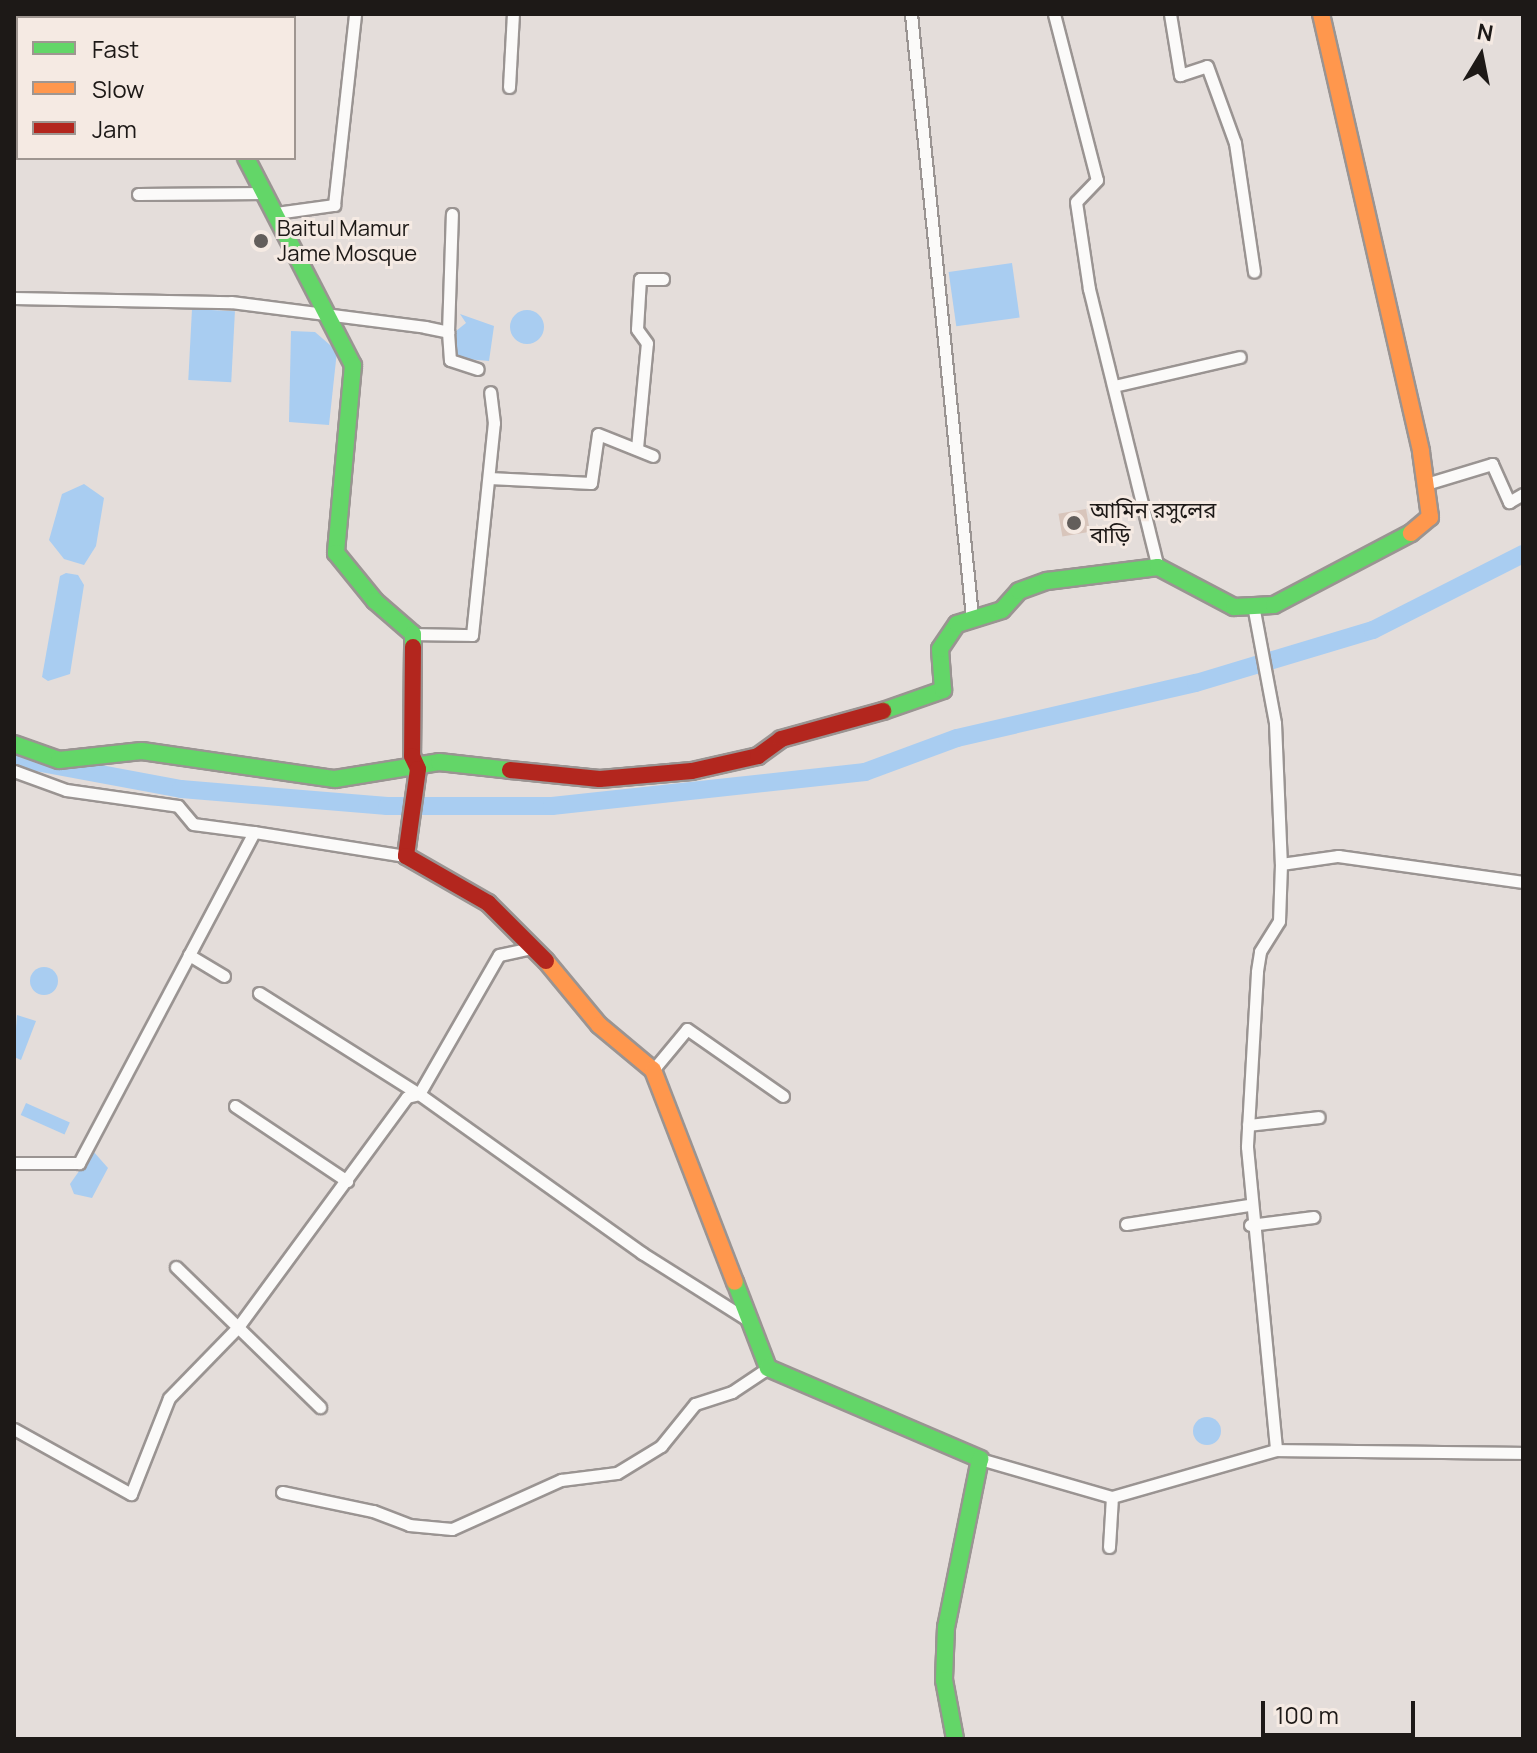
<!DOCTYPE html>
<meta charset="utf-8">
<style>
body{margin:0}
#map{position:relative;width:1537px;height:1753px;overflow:hidden;background:#e4ddda;font-family:Manrope,"Noto Sans Bengali",sans-serif}
div>[style]{position:absolute}
.water>*{inset:0;background:#a9cdf1;transform-origin:0 0}
.round{border-radius:50%}
.river>*{height:18px;margin:-9px;padding:0 9px;transform-origin:9px;border-radius:9px;background:#a9cdf1}
.building>*{inset:0;background:#d8c5bb;transform-origin:0 0}
.roads{filter:drop-shadow(2px 0 #9a9492) drop-shadow(-2px 0 #9a9492) drop-shadow(0 2px #9a9492) drop-shadow(0 -2px #9a9492)}
.street>*{height:11px;margin:-5.5px;padding:0 5.5px;transform-origin:5.5px;border-radius:5.5px;background:#fbfaf9}
.fast>*{height:16px;margin:-8px;padding:0 8px;transform-origin:8px;border-radius:8px;background:#63d668}
.slow>*{height:16px;margin:-8px;padding:0 8px;transform-origin:8px;border-radius:8px;background:#ff974d}
.jam>*{height:16px;margin:-8px;padding:0 8px;transform-origin:8px;border-radius:8px;background:#b3261e}
.dots>*{width:22px;height:22px;translate:-50% -50%;box-sizing:border-box;border:4px solid #f5eae3;border-radius:50%}
span{translate:-50% -50%;white-space:nowrap;text-align:center;line-height:1.15;-webkit-text-stroke:6px #f5eae3;paint-order:stroke}
.poi-label{font-size:22px;color:#1d1917}
.left{translate:0 -50%;text-align:left}
.frame{position:absolute;inset:0;border:16px solid #1d1917;pointer-events:none}
.legend{position:absolute;left:16px;top:16px;width:280px;height:144px;box-sizing:border-box;background:#f5eae3;border:2px solid #9f9691;margin:0;padding:10px 14px;list-style:none;font-size:24px;color:#1d1917}
.legend li{display:flex;align-items:center;gap:16px;height:40px}
.legend b{width:40px;border:2px solid #9f9691}
.north{position:absolute;left:1441px;top:16px;width:80px;height:80px;-webkit-text-stroke:6px #f5eae3;paint-order:stroke;rotate:10deg;font-size:22px;font-weight:700;line-height:32px;text-align:center;color:#1d1917}
.north::after{content:'';display:block;margin:auto;width:28px;height:36px;background:#1d1917;clip-path:polygon(50% 0,100% 100%,50% 72%,0 100%)}
.scale{position:absolute;left:1261px;top:1701px;width:154px;height:36px;box-sizing:border-box;border:4px solid #1d1917;border-top:0;padding-left:10px;font-size:24px;line-height:28px;white-space:nowrap;color:#1d1917;-webkit-text-stroke:6px #f5eae3;paint-order:stroke}
</style>
<div id="map">
<div class="water">
<i style="left:1012px;top:263px;width:55px;height:64px;rotate:82deg"></i>
<i style="left:192px;top:309px;width:43px;height:71px;rotate:3deg"></i>
<i class="round" style="left:510px;top:310px;width:34px;height:34px"></i>
<i style="clip-path:polygon(460px 314px,494px 326px,489px 361px,455px 358px,456px 331px,466px 323px)"></i>
<i style="clip-path:polygon(291px 331px,315px 332px,337px 351px,329px 425px,289px 422px)"></i>
<i style="clip-path:polygon(84px 484px,104px 498px,96px 546px,84px 565px,64px 559px,49px 540px,62px 494px)"></i>
<i style="clip-path:polygon(66px 573px,78px 575px,84px 585px,70px 674px,48px 681px,42px 677px,60px 576px)"></i>
<i class="round" style="left:30px;top:967px;width:28px;height:28px"></i>
<i style="clip-path:polygon(17px 1015px,36px 1021px,21px 1060px,14px 1057px)"></i>
<i style="left:26px;top:1103px;width:48px;height:13px;rotate:24deg"></i>
<i style="clip-path:polygon(93px 1151px,108px 1168px,92px 1198px,74px 1194px,70px 1184px)"></i>
<i class="round" style="left:1193px;top:1417px;width:28px;height:28px"></i>
</div>
<div class="river">
<i style="left:14px;top:758px;width:170px;rotate:10.5deg"></i>
<i style="left:181px;top:789px;width:207px;rotate:4.7deg"></i>
<i style="left:387px;top:806px;width:165px"></i>
<i style="left:552px;top:806px;width:315px;rotate:-6.2deg"></i>
<i style="left:865px;top:772px;width:98px;rotate:-20.3deg"></i>
<i style="left:957px;top:738px;width:245px;rotate:-13deg"></i>
<i style="left:1196px;top:683px;width:185px;rotate:-16.7deg"></i>
<i style="left:1373px;top:630px;width:168px;rotate:-26.9deg"></i>
</div>
<div class="building">
<i style="left:1086px;top:509px;width:23px;height:28px;rotate:80deg"></i>
</div>
<div class="roads">
<div class="street">
<i style="left:179px;top:14px;width:4px;rotate:63deg"></i>
<i style="left:911px;top:14px;width:606px;rotate:84.22deg"></i>
<i style="left:1054px;top:14px;width:171px;rotate:75.5deg"></i>
<i style="left:1097px;top:180px;width:30px;rotate:134deg"></i>
<i style="left:1076px;top:202px;width:88px;rotate:81.5deg"></i>
<i style="left:1089px;top:289px;width:286px;rotate:76.1deg"></i>
<i style="left:1170px;top:14px;width:62px;rotate:80.7deg"></i>
<i style="left:1180px;top:75px;width:28px;rotate:-18deg"></i>
<i style="left:1207px;top:66px;width:82px;rotate:70deg"></i>
<i style="left:1235px;top:143px;width:130px;rotate:81.6deg"></i>
<i style="left:31px;top:18px;width:4px;rotate:-90deg"></i>
<i style="left:14px;top:27px;width:4px;rotate:14deg"></i>
<i style="left:509px;top:87px;width:73px;rotate:-86.9deg"></i>
<i style="left:14px;top:143px;width:10px;rotate:-66deg"></i>
<i style="left:138px;top:194px;width:127px;rotate:-0.5deg"></i>
<i style="left:276px;top:213px;width:59px;rotate:-7.9deg"></i>
<i style="left:334px;top:205px;width:192px;rotate:-83.7deg"></i>
<i style="left:14px;top:298px;width:217px;rotate:1.1deg"></i>
<i style="left:231px;top:302px;width:196px;rotate:7.3deg"></i>
<i style="left:425px;top:327px;width:24px;rotate:12deg"></i>
<i style="left:448px;top:332px;width:28px;rotate:86deg"></i>
<i style="left:450px;top:360px;width:29px;rotate:18deg"></i>
<i style="left:448px;top:332px;width:118px;rotate:-88.1deg"></i>
<i style="left:1114px;top:386px;width:129px;rotate:-13deg"></i>
<i style="left:637px;top:448px;width:105px;rotate:-84.6deg"></i>
<i style="left:647px;top:343px;width:17px;rotate:-126deg"></i>
<i style="left:637px;top:329px;width:50px;rotate:-86.6deg"></i>
<i style="left:640px;top:279px;width:23px"></i>
<i style="left:489px;top:478px;width:102px;rotate:2.8deg"></i>
<i style="left:591px;top:483px;width:49px;rotate:-81.9deg"></i>
<i style="left:598px;top:434px;width:59px;rotate:21.8deg"></i>
<i style="left:1426px;top:484px;width:69px;rotate:-16.9deg"></i>
<i style="left:1492px;top:464px;width:42px;rotate:65.9deg"></i>
<i style="left:1509px;top:502px;width:16px;rotate:-30deg"></i>
<i style="left:1253px;top:605px;width:120px;rotate:79.4deg"></i>
<i style="left:1275px;top:723px;width:141px;rotate:87.6deg"></i>
<i style="left:1281px;top:864px;width:57px;rotate:92deg"></i>
<i style="left:1279px;top:921px;width:36px;rotate:122deg"></i>
<i style="left:1260px;top:952px;width:20px;rotate:99deg"></i>
<i style="left:1257px;top:972px;width:175px;rotate:93.3deg"></i>
<i style="left:1247px;top:1147px;width:304px;rotate:84.5deg"></i>
<i style="left:413px;top:634px;width:59px;rotate:1deg"></i>
<i style="left:472px;top:635px;width:213px;rotate:-84.1deg"></i>
<i style="left:494px;top:423px;width:31px;rotate:-97deg"></i>
<i style="left:14px;top:771px;width:55px;rotate:20.1deg"></i>
<i style="left:66px;top:790px;width:113px;rotate:8.1deg"></i>
<i style="left:178px;top:806px;width:23px;rotate:50deg"></i>
<i style="left:193px;top:824px;width:62px;rotate:7.5deg"></i>
<i style="left:1281px;top:864px;width:58px;rotate:-8deg"></i>
<i style="left:1338px;top:856px;width:187px;rotate:8deg"></i>
<i style="left:224px;top:976px;width:41px;rotate:-149deg"></i>
<i style="left:189px;top:955px;width:139px;rotate:-62.1deg"></i>
<i style="left:254px;top:832px;width:154px;rotate:9deg"></i>
<i style="left:259px;top:993px;width:189px;rotate:32.3deg"></i>
<i style="left:419px;top:1094px;width:274px;rotate:35.5deg"></i>
<i style="left:642px;top:1253px;width:125px;rotate:32.3deg"></i>
<i style="left:653px;top:1070px;width:53px;rotate:-50.3deg"></i>
<i style="left:687px;top:1029px;width:117px;rotate:34.9deg"></i>
<i style="left:235px;top:1106px;width:135px;rotate:33.8deg"></i>
<i style="left:1248px;top:1125px;width:71px;rotate:-6.4deg"></i>
<i style="left:14px;top:1163px;width:65px"></i>
<i style="left:79px;top:1163px;width:235px;rotate:-62.1deg"></i>
<i style="left:1126px;top:1224px;width:124px;rotate:-8.8deg"></i>
<i style="left:1250px;top:1225px;width:64px;rotate:-7.2deg"></i>
<i style="left:176px;top:1267px;width:201px;rotate:44.2deg"></i>
<i style="left:14px;top:1429px;width:134px;rotate:29.1deg"></i>
<i style="left:131px;top:1494px;width:103px;rotate:-68.4deg"></i>
<i style="left:169px;top:1398px;width:99px;rotate:-45.8deg"></i>
<i style="left:238px;top:1327px;width:285px;rotate:-53.7deg"></i>
<i style="left:407px;top:1097px;width:12px;rotate:-14deg"></i>
<i style="left:419px;top:1094px;width:160px;rotate:-60.1deg"></i>
<i style="left:499px;top:955px;width:35px;rotate:-12deg"></i>
<i style="left:980px;top:1459px;width:137px;rotate:16.1deg"></i>
<i style="left:1112px;top:1497px;width:171px;rotate:-16deg"></i>
<i style="left:1276px;top:1450px;width:247px;rotate:0.7deg"></i>
<i style="left:282px;top:1492px;width:93px;rotate:11.8deg"></i>
<i style="left:373px;top:1511px;width:39px;rotate:21deg"></i>
<i style="left:409px;top:1525px;width:43px;rotate:5.3deg"></i>
<i style="left:452px;top:1529px;width:120px;rotate:-24.2deg"></i>
<i style="left:561px;top:1480px;width:56px;rotate:-7.1deg"></i>
<i style="left:617px;top:1473px;width:52px;rotate:-31.5deg"></i>
<i style="left:661px;top:1446px;width:54px;rotate:-51deg"></i>
<i style="left:695px;top:1404px;width:39px;rotate:-18deg"></i>
<i style="left:732px;top:1392px;width:43px;rotate:-33.7deg"></i>
<i style="left:1109px;top:1547px;width:50px;rotate:-86.6deg"></i>
</div>
<div class="fast">
<i style="left:246px;top:158px;width:233px;rotate:62.7deg"></i>
<i style="left:353px;top:365px;width:189px;rotate:95.2deg"></i>
<i style="left:336px;top:553px;width:62px;rotate:50.9deg"></i>
<i style="left:375px;top:601px;width:50px;rotate:41deg"></i>
<i style="left:413px;top:634px;width:13px;rotate:90deg"></i>
<i style="left:883px;top:711px;width:64px;rotate:-19.3deg"></i>
<i style="left:943px;top:690px;width:41px;rotate:-94.2deg"></i>
<i style="left:940px;top:649px;width:30px;rotate:-56deg"></i>
<i style="left:957px;top:624px;width:47px;rotate:-17.3deg"></i>
<i style="left:1002px;top:610px;width:25px;rotate:-48deg"></i>
<i style="left:1019px;top:591px;width:30px;rotate:-20deg"></i>
<i style="left:1047px;top:581px;width:112px;rotate:-7.2deg"></i>
<i style="left:1158px;top:567px;width:86px;rotate:27.8deg"></i>
<i style="left:1234px;top:607px;width:40px;rotate:-2.9deg"></i>
<i style="left:1274px;top:605px;width:155px;rotate:-27.7deg"></i>
<i style="left:14px;top:744px;width:48px;rotate:19.6deg"></i>
<i style="left:59px;top:760px;width:83px;rotate:-6.2deg"></i>
<i style="left:142px;top:751px;width:195px;rotate:8.3deg"></i>
<i style="left:335px;top:779px;width:105px;rotate:-9.3deg"></i>
<i style="left:439px;top:762px;width:71px;rotate:6.4deg"></i>
<i style="left:735px;top:1282px;width:92px;rotate:69deg"></i>
<i style="left:768px;top:1368px;width:231px;rotate:23.2deg"></i>
<i style="left:980px;top:1459px;width:171px;rotate:101.4deg"></i>
<i style="left:946px;top:1627px;width:53px;rotate:92.2deg"></i>
<i style="left:944px;top:1680px;width:60px;rotate:79.4deg"></i>
</div>
<div class="slow">
<i style="left:1321px;top:14px;width:449px;rotate:77.1deg"></i>
<i style="left:1421px;top:452px;width:66px;rotate:82.1deg"></i>
<i style="left:1430px;top:517px;width:25px;rotate:140deg"></i>
<i style="left:546px;top:961px;width:83px;rotate:50.4deg"></i>
<i style="left:599px;top:1025px;width:70px;rotate:39.8deg"></i>
<i style="left:653px;top:1070px;width:227px;rotate:68.9deg"></i>
</div>
<div class="jam">
<i style="left:413px;top:647px;width:109px;rotate:90.5deg"></i>
<i style="left:412px;top:756px;width:14px;rotate:65deg"></i>
<i style="left:418px;top:769px;width:88px;rotate:97.9deg"></i>
<i style="left:406px;top:856px;width:95px;rotate:29.8deg"></i>
<i style="left:488px;top:903px;width:82px;rotate:45deg"></i>
<i style="left:510px;top:770px;width:90px;rotate:5.7deg"></i>
<i style="left:600px;top:779px;width:92px;rotate:-5deg"></i>
<i style="left:692px;top:771px;width:68px;rotate:-12.8deg"></i>
<i style="left:758px;top:756px;width:29px;rotate:-36deg"></i>
<i style="left:781px;top:739px;width:106px;rotate:-15.4deg"></i>
</div>
</div>
<div class="dots">
<i style="left:261px;top:241px;background:#635e5b"></i>
<i style="left:1074px;top:523px;background:#635e5b"></i>
</div>
<div class="poi-label">
<span class="left" style="left:277px;top:241px">Baitul Mamur<br>Jame Mosque</span>
<span class="left" style="left:1090px;top:523px">আমিন রসুলের<br>বাড়ি</span>
</div>
<div class="frame"></div>
<ul class="legend">
<li><b style="height:10px;background:#63d668"></b>Fast</li>
<li><b style="height:10px;background:#ff974d"></b>Slow</li>
<li><b style="height:10px;background:#b3261e"></b>Jam</li>
</ul>
<div class="north">N</div>
<div class="scale">100 m</div>
</div>
